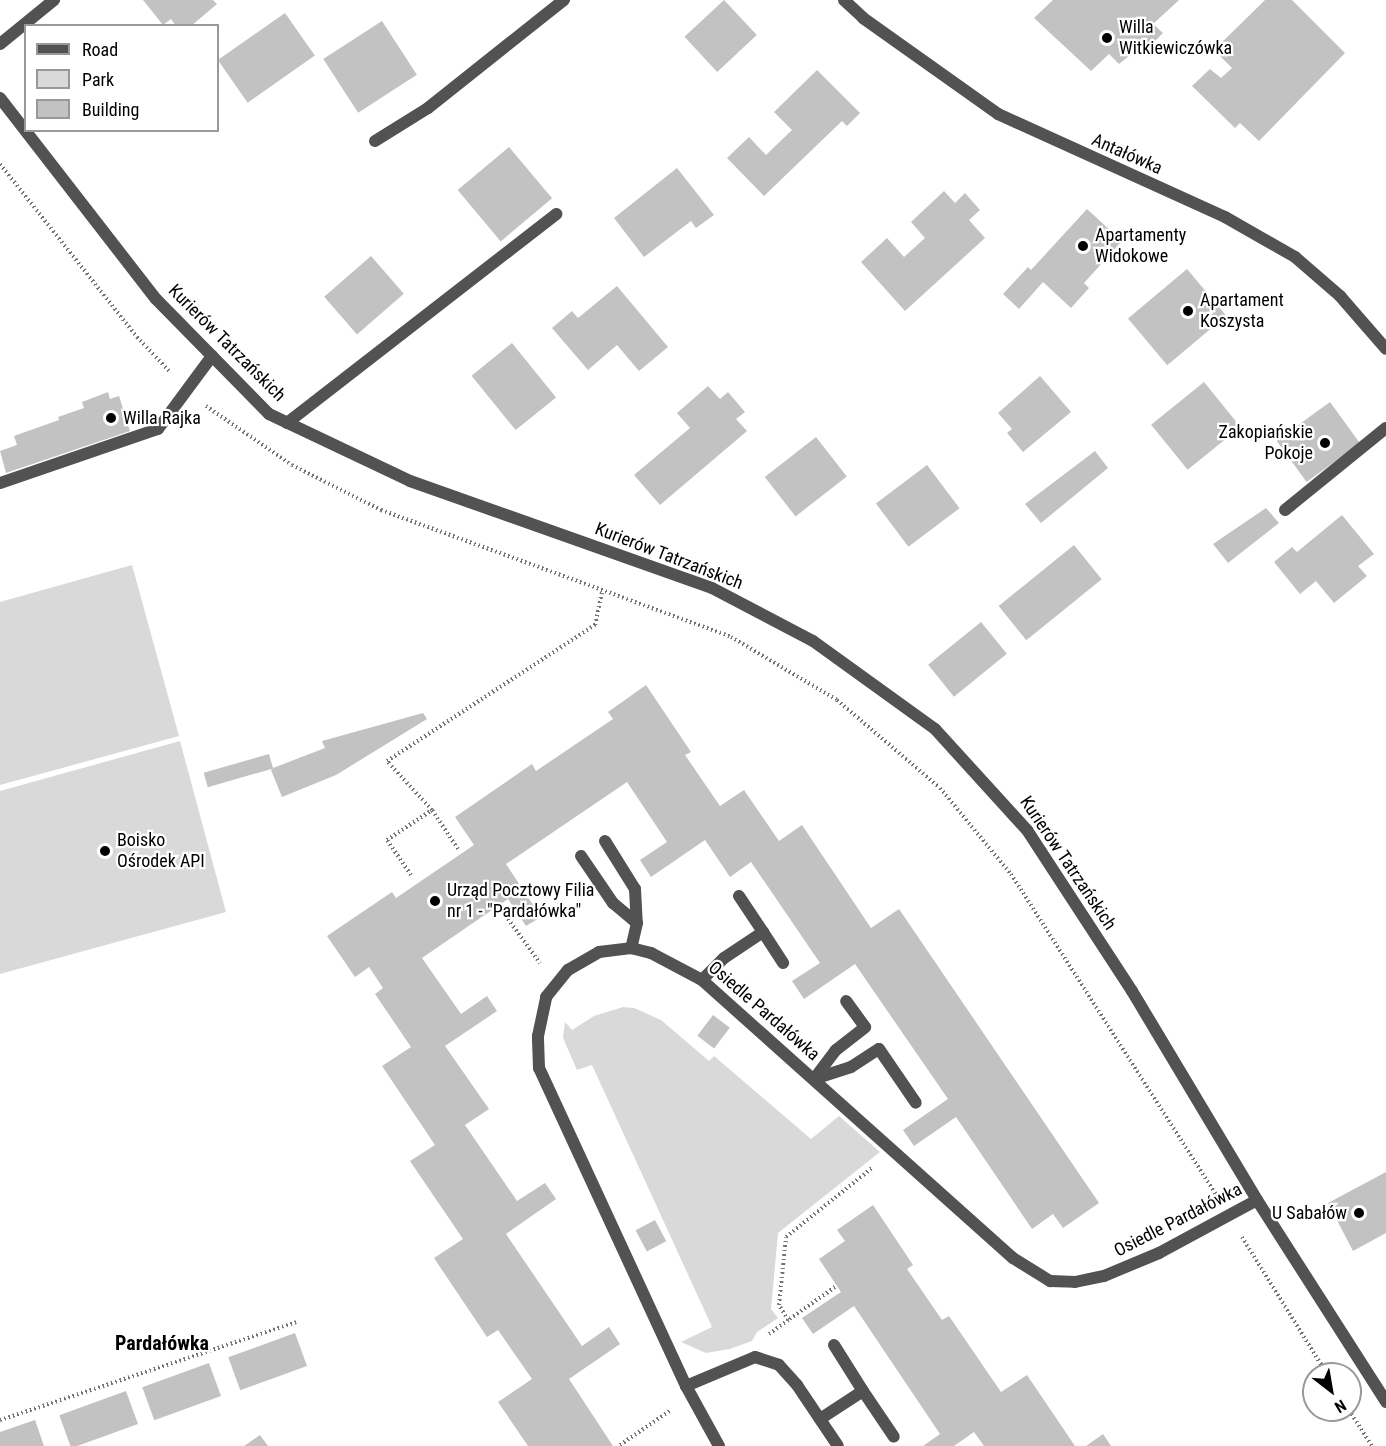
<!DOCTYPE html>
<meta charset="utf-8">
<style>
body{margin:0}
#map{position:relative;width:1386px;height:1446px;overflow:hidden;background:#fff;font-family:"Roboto Condensed",sans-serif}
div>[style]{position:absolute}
.green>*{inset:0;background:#d9d9d9}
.building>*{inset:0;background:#c2c2c2;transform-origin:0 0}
.path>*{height:4px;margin-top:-2px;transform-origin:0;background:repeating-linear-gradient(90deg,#747474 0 1.5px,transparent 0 4.5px)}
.service>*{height:12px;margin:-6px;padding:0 6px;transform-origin:6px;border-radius:6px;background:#525252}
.minor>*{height:12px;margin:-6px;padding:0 6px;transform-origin:6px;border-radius:6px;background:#525252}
.dots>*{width:16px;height:16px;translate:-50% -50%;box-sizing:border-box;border:3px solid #fff;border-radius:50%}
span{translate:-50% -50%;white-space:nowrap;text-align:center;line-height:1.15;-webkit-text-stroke:4.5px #fff;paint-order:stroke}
.poi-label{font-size:18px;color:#000}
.left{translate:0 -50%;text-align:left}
.right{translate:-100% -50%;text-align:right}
.street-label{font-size:18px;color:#000}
.neighbourhood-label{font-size:20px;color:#000;font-weight:700}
.legend{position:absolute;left:24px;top:24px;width:195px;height:108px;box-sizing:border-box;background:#fff;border:2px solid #999;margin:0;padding:8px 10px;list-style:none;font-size:18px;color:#000}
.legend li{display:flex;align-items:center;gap:12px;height:30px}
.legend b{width:30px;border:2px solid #999}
.north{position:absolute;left:1302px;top:1362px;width:60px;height:60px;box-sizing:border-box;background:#fff;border:2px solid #999;border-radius:50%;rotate:149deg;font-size:16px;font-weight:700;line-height:24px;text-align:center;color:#000}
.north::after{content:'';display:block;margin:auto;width:21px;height:27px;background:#000;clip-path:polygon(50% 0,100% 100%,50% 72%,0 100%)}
</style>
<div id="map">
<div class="green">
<i style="clip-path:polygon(132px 565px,179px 736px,0 785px,0 602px)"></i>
<i style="clip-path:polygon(180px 741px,226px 912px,0 974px,0 791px)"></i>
<i style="clip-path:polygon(623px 1007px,634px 1008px,661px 1020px,709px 1061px,714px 1056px,811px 1139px,839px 1116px,880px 1152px,778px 1233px,771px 1309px,778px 1318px,757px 1332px,752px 1341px,730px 1349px,706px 1353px,681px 1342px,712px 1327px,592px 1065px,577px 1070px,563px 1038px,565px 1022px,572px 1030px,594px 1016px)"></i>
</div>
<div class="building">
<i style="clip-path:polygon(143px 0,213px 0,217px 4px,191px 26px,176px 26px,171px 19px,163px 25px)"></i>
<i style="left:724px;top:0;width:48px;height:54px;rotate:47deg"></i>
<i style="clip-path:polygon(1053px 0,1179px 0,1153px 24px,1163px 33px,1150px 46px,1146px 42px,1119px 64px,1109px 54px,1091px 71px,1034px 18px)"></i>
<i style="clip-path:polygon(1265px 0,1292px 0,1345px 53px,1259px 141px,1240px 123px,1235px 128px,1192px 86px,1210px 69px,1221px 78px,1232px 68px,1214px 50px)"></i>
<i style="left:285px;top:13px;width:52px;height:82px;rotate:55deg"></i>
<i style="left:382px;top:21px;width:64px;height:70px;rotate:57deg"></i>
<i style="clip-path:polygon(817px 70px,860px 113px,847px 126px,842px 121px,764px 196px,727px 158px,749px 137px,766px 155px,792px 130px,774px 112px)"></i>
<i style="left:509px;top:147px;width:67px;height:67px;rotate:50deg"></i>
<i style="clip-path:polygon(677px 168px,714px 215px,696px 228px,691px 221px,644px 257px,614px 218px)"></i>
<i style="clip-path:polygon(944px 191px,955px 203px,965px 193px,980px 210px,969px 220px,985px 238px,905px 311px,861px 262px,887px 238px,904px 257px,925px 238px,911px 222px)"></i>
<i style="clip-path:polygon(1087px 209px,1122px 241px,1084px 283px,1089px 288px,1071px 308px,1043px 282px,1019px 309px,1003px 294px,1028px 267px,1031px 270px)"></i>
<i style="left:371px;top:256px;width:50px;height:62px;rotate:49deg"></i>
<i style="left:1187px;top:269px;width:61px;height:77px;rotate:50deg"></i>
<i style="clip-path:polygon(617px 286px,668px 347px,639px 371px,617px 345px,588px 370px,552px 328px,572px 311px,578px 318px)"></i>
<i style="left:512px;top:343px;width:70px;height:52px;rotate:51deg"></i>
<i style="clip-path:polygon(1040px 376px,1071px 412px,1023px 452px,1007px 433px,1012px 429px,998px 413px)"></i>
<i style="left:1204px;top:382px;width:58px;height:68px;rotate:51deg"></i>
<i style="clip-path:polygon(708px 386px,720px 399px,728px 392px,745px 412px,736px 419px,747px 431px,660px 505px,634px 475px,690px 428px,677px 413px)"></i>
<i style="clip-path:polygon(108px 392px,110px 399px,119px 396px,130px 431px,6px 473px,0 451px,17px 445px,14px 436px,59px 420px,58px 417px,84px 408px,82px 402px)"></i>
<i style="left:1330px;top:402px;width:51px;height:66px;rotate:54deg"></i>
<i style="left:816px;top:437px;width:50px;height:65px;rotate:52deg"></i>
<i style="clip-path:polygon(1095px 451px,1108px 468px,1041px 523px,1025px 504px)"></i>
<i style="left:927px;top:465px;width:54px;height:64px;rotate:53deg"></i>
<i style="clip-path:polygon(1266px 508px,1279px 523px,1228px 563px,1213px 544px)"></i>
<i style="clip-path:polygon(1342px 515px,1374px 554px,1358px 566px,1367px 576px,1334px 603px,1316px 581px,1300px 594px,1274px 562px,1292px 547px,1297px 552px)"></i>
<i style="left:1074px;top:545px;width:44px;height:97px;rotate:51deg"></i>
<i style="left:981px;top:622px;width:41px;height:68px;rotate:51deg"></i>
<i style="clip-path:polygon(646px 685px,691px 752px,685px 755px,720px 806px,744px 790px,779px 841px,802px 825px,871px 928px,899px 909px,1099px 1203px,1063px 1228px,1053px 1214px,1032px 1229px,956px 1117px,914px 1146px,903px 1130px,948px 1099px,855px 964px,804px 999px,792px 981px,820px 963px,751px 862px,730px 877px,705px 840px,651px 877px,640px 860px,667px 842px,627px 782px,506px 864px,541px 917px,526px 926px,508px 899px,422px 958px,461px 1014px,487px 996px,497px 1011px,445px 1046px,489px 1109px,465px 1125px,517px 1201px,545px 1183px,556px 1199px,506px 1234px,582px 1346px,609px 1327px,620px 1344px,569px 1379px,613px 1446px,528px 1446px,498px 1402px,532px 1379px,498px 1330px,487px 1337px,434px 1258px,463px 1239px,410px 1161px,435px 1145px,382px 1066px,411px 1047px,375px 994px,383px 988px,369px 967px,355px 977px,327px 936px,392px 892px,396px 898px,474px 845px,455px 817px,532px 764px,536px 771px,613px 719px,608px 712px)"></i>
<i style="clip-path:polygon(423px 713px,427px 719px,336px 775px,282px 797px,271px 770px,273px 768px,325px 748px,322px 741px)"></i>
<i style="left:269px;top:754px;width:15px;height:68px;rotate:74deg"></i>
<i style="left:713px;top:1015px;width:21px;height:26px;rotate:37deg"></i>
<i style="clip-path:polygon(1386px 1172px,1386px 1233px,1353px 1251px,1328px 1203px)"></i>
<i style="clip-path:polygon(873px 1205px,913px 1265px,907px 1269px,942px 1320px,949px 1316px,1001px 1392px,1027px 1375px,1075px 1446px,984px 1446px,974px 1432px,954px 1446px,923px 1446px,940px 1434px,854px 1306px,813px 1334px,802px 1318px,841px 1292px,819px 1259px,845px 1241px,837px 1230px)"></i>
<i style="left:655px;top:1220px;width:24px;height:22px;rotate:62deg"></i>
<i style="left:295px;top:1333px;width:35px;height:71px;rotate:70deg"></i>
<i style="left:209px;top:1363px;width:35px;height:71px;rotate:70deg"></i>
<i style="left:126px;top:1391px;width:35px;height:71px;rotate:70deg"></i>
<i style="clip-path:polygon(35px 1420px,44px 1446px,0 1446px,0 1432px)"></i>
<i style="clip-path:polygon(1103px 1434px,1111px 1446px,1086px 1446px)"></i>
<i style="clip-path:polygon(260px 1435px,268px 1446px,244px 1446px)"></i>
</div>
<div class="path">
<i style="left:0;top:164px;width:221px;rotate:51.6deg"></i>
<i style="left:137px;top:337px;width:48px;rotate:46.7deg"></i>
<i style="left:206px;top:406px;width:104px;rotate:34.5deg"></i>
<i style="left:292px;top:465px;width:100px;rotate:26.8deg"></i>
<i style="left:381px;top:510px;width:372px;rotate:19.9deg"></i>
<i style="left:731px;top:637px;width:123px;rotate:30.7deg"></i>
<i style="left:837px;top:700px;width:135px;rotate:40.5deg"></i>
<i style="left:940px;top:788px;width:112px;rotate:50.5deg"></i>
<i style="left:1011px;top:874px;width:381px;rotate:57.4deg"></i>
<i style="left:458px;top:849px;width:47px;rotate:-123.7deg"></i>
<i style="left:432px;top:810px;width:67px;rotate:-132.6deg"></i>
<i style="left:387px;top:761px;width:249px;rotate:-33.2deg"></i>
<i style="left:595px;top:625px;width:35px;rotate:-78deg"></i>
<i style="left:411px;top:875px;width:42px;rotate:-124.4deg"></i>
<i style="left:387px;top:840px;width:54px;rotate:-33.7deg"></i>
<i style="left:500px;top:908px;width:68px;rotate:54deg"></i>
<i style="left:1242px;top:1237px;width:161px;rotate:58.2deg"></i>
<i style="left:835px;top:1287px;width:57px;rotate:144.9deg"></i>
<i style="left:788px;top:1320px;width:17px;rotate:-121deg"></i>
<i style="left:779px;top:1305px;width:68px;rotate:-84.1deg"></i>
<i style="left:786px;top:1237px;width:112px;rotate:-38.8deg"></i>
<i style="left:769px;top:1334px;width:24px;rotate:-36deg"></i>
<i style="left:1349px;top:1410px;width:43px;rotate:57.4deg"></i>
<i style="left:0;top:1420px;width:312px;rotate:-18.3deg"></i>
<i style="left:620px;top:1445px;width:62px;rotate:-34.5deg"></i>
</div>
<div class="service">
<i style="left:375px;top:141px;width:62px;rotate:-31.9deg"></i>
<i style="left:428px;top:108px;width:174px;rotate:-38.5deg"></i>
<i style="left:287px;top:423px;width:341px;rotate:-37.8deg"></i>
<i style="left:0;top:483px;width:167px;rotate:-18.9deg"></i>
<i style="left:158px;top:429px;width:91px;rotate:-53.5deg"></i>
<i style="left:1285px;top:510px;width:130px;rotate:-39.1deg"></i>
<i style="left:605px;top:841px;width:57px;rotate:58deg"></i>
<i style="left:635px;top:889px;width:34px;rotate:87deg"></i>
<i style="left:637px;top:923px;width:26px;rotate:103deg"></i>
<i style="left:581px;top:856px;width:57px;rotate:55.8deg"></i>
<i style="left:613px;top:903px;width:31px;rotate:40deg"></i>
<i style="left:739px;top:896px;width:43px;rotate:56.3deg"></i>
<i style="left:702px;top:980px;width:31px;rotate:-45deg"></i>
<i style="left:724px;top:958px;width:47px;rotate:-33.7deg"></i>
<i style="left:763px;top:932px;width:37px;rotate:57deg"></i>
<i style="left:814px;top:1079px;width:39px;rotate:-18deg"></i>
<i style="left:851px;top:1067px;width:33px;rotate:-33deg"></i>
<i style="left:879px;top:1049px;width:65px;rotate:55.6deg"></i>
<i style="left:814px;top:1079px;width:36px;rotate:-53deg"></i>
<i style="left:836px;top:1050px;width:37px;rotate:-38deg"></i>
<i style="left:865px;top:1027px;width:32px;rotate:-126deg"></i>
<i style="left:834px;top:1345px;width:54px;rotate:57.8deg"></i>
<i style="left:686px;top:1386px;width:75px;rotate:-22.8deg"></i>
<i style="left:755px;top:1357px;width:25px;rotate:18deg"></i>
<i style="left:779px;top:1365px;width:27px;rotate:48deg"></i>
<i style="left:797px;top:1385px;width:73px;rotate:56.1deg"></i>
<i style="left:820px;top:1419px;width:51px;rotate:-33.1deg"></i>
<i style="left:863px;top:1391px;width:55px;rotate:56deg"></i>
<i style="left:719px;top:1446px;width:68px;rotate:-118.8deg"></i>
<i style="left:686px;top:1386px;width:350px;rotate:-114.8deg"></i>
<i style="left:539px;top:1068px;width:32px;rotate:-92deg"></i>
<i style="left:538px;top:1036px;width:40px;rotate:-78deg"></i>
<i style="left:546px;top:997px;width:35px;rotate:-51deg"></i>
<i style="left:568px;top:970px;width:36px;rotate:-30deg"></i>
<i style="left:599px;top:952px;width:32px;rotate:-7deg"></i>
<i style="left:631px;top:948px;width:21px;rotate:14deg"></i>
<i style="left:651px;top:953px;width:58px;rotate:27.9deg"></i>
<i style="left:702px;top:980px;width:417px;rotate:41.8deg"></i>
<i style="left:1013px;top:1258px;width:44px;rotate:31.9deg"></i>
<i style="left:1050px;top:1281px;width:25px;rotate:2deg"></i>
<i style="left:1075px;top:1282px;width:30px;rotate:-12deg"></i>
<i style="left:1104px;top:1276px;width:60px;rotate:-22.7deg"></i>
<i style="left:1159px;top:1253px;width:111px;rotate:-28.4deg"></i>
</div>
<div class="minor">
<i style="left:844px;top:0;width:26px;rotate:43deg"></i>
<i style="left:863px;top:18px;width:166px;rotate:35.4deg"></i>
<i style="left:998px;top:114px;width:249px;rotate:24.4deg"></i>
<i style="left:1225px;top:217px;width:81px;rotate:29.7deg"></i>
<i style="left:1295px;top:257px;width:60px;rotate:40.9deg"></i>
<i style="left:1340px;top:296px;width:70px;rotate:49deg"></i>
<i style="left:0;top:44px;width:70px;rotate:-39.2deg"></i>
<i style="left:0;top:98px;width:254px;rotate:52.2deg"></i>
<i style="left:156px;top:299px;width:161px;rotate:45.5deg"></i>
<i style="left:269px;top:414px;width:156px;rotate:25.4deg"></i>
<i style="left:410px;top:481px;width:320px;rotate:19.5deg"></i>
<i style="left:712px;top:588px;width:114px;rotate:27.7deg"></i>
<i style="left:813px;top:641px;width:150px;rotate:35.8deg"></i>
<i style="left:935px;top:729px;width:137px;rotate:47.7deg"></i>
<i style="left:1027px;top:830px;width:192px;rotate:56.9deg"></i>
<i style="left:1132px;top:991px;width:244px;rotate:59.1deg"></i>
<i style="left:1257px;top:1200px;width:240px;rotate:57.4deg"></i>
</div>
<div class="dots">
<i style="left:1107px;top:38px;background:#000"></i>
<i style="left:1083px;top:246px;background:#000"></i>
<i style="left:1188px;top:311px;background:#000"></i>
<i style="left:111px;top:418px;background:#000"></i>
<i style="left:1325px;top:443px;background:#000"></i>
<i style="left:105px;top:851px;background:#000"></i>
<i style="left:435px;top:901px;background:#000"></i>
<i style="left:1359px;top:1213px;background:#000"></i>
</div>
<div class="poi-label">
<span class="left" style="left:1119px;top:38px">Willa<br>Witkiewiczówka</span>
<span class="left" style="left:1095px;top:246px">Apartamenty<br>Widokowe</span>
<span class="left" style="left:1200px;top:311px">Apartament<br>Koszysta</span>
<span class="left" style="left:123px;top:418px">Willa Rajka</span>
<span class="right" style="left:1313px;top:443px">Zakopiańskie<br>Pokoje</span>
<span class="left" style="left:117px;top:851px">Boisko<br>Ośrodek API</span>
<span class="left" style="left:447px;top:901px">Urząd Pocztowy Filia<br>nr 1 - "Pardałówka"</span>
<span class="right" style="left:1347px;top:1213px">U Sabałów</span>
</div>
<div class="street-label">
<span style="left:1127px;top:154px;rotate:24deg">Antałówka</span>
<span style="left:227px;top:343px;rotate:45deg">Kurierów Tatrzańskich</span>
<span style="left:669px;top:556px;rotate:21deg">Kurierów Tatrzańskich</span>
<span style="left:1068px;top:863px;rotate:56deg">Kurierów Tatrzańskich</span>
<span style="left:764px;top:1011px;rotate:41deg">Osiedle Pardałówka</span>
<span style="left:1178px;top:1220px;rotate:-27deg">Osiedle Pardałówka</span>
</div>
<div class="neighbourhood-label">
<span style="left:162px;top:1343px">Pardałówka</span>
</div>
<ul class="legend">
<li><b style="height:8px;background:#525252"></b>Road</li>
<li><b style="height:16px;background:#d9d9d9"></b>Park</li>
<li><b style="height:16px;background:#c2c2c2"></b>Building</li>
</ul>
<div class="north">N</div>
</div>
